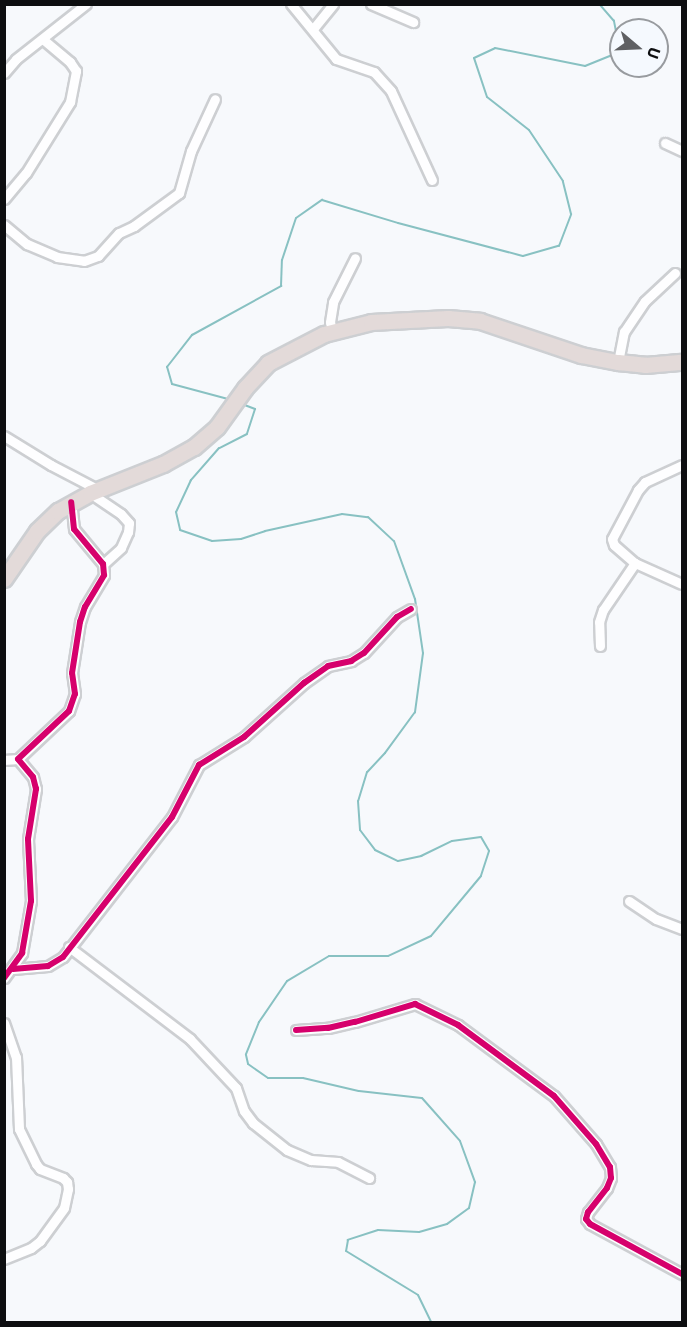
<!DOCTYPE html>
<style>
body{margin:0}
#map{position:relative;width:687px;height:1327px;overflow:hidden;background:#f7f9fc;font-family:"IBM Plex Sans",sans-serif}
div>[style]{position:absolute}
.stream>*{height:2px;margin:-1px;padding:0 1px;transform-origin:1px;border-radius:1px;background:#88c1c2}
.roads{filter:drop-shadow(2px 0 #cdcfd2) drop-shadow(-2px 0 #cdcfd2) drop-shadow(0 2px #cdcfd2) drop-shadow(0 -2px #cdcfd2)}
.minor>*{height:9px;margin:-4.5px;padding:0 4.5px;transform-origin:4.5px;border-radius:4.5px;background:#fefeff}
.highway>*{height:15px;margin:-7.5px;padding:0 7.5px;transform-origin:7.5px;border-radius:7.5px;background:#e3dad9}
.cycleway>*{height:6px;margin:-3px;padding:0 3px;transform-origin:3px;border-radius:3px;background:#d6006c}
span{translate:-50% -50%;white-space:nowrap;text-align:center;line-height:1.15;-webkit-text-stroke:6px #f5f9fe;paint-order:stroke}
.frame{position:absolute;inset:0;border:6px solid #0d0e10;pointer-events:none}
.north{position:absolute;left:609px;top:18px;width:60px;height:60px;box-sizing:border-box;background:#f5f9fe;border:2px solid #989b9f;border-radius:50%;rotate:109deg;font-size:16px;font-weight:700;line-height:24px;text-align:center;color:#0d0e10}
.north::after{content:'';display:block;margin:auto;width:21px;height:27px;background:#5f6063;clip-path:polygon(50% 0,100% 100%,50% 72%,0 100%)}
</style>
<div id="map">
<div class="stream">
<i style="left:228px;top:399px;width:58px;rotate:-165deg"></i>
<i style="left:172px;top:384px;width:18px;rotate:-106deg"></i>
<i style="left:167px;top:367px;width:41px;rotate:-52deg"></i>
<i style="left:192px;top:335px;width:102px;rotate:-28.8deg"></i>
<i style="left:281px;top:286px;width:26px;rotate:-88deg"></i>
<i style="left:282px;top:260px;width:44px;rotate:-71.6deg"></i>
<i style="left:296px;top:218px;width:32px;rotate:-35deg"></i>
<i style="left:322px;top:200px;width:79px;rotate:16.8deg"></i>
<i style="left:398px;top:223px;width:129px;rotate:14.8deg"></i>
<i style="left:523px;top:256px;width:37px;rotate:-16deg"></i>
<i style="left:559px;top:246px;width:34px;rotate:-69deg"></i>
<i style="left:571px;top:214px;width:34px;rotate:-104deg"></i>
<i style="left:563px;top:181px;width:61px;rotate:-123.7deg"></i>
<i style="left:529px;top:130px;width:53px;rotate:-141.8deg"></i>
<i style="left:487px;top:97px;width:41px;rotate:-108.4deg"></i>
<i style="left:474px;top:58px;width:23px;rotate:-25deg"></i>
<i style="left:495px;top:48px;width:92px;rotate:11.3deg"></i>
<i style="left:585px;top:66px;width:38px;rotate:-22deg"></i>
<i style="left:620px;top:52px;width:32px;rotate:-101deg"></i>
<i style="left:614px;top:21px;width:23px;rotate:-131deg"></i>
<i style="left:242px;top:404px;width:14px;rotate:21deg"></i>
<i style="left:255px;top:409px;width:26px;rotate:108deg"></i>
<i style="left:247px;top:434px;width:31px;rotate:153deg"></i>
<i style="left:219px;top:448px;width:43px;rotate:131.2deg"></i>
<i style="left:191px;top:480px;width:35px;rotate:115deg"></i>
<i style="left:176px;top:512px;width:18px;rotate:77deg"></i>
<i style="left:180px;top:530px;width:34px;rotate:19deg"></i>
<i style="left:212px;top:541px;width:29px;rotate:-4deg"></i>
<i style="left:241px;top:539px;width:25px;rotate:-18deg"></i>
<i style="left:265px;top:531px;width:79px;rotate:-12.4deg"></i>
<i style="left:342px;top:514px;width:26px;rotate:7deg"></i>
<i style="left:368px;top:517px;width:35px;rotate:43deg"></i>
<i style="left:394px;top:541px;width:62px;rotate:70.1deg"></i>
<i style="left:415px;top:599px;width:55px;rotate:81.6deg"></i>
<i style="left:423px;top:653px;width:60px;rotate:97.7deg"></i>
<i style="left:415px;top:712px;width:51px;rotate:126.2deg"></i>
<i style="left:385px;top:753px;width:26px;rotate:133deg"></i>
<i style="left:367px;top:772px;width:30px;rotate:107deg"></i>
<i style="left:358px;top:801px;width:29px;rotate:86deg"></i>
<i style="left:360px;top:830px;width:25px;rotate:53deg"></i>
<i style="left:375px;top:850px;width:25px;rotate:26deg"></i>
<i style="left:398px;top:861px;width:24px;rotate:-12deg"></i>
<i style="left:421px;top:856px;width:34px;rotate:-26deg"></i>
<i style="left:452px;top:841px;width:29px;rotate:-8deg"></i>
<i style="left:481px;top:837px;width:16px;rotate:60deg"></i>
<i style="left:489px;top:851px;width:26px;rotate:108deg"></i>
<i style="left:481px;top:876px;width:78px;rotate:129.8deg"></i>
<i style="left:431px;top:936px;width:47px;rotate:155.1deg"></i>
<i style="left:388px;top:956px;width:59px;rotate:180deg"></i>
<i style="left:329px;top:956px;width:49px;rotate:149.2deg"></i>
<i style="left:287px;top:981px;width:50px;rotate:124.3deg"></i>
<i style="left:259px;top:1022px;width:35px;rotate:112deg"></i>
<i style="left:246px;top:1055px;width:9px;rotate:77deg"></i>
<i style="left:248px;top:1064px;width:24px;rotate:35deg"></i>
<i style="left:268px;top:1078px;width:35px"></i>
<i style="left:303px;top:1078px;width:57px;rotate:13.1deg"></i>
<i style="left:359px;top:1091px;width:63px;rotate:6.3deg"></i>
<i style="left:422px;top:1098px;width:57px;rotate:48.5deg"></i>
<i style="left:460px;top:1141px;width:44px;rotate:69.9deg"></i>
<i style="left:475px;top:1182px;width:27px;rotate:103deg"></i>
<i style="left:469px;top:1208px;width:27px;rotate:144deg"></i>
<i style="left:447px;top:1224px;width:29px;rotate:164deg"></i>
<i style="left:419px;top:1232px;width:41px;rotate:-177.2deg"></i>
<i style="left:378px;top:1230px;width:32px;rotate:162deg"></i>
<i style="left:348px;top:1240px;width:11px;rotate:100deg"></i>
<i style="left:346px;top:1251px;width:84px;rotate:31.4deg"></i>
<i style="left:418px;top:1295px;width:30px;rotate:64deg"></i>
</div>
<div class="roads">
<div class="minor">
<i style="left:291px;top:4px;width:71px;rotate:50.7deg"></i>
<i style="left:336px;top:59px;width:40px;rotate:18.9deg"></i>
<i style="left:374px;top:72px;width:25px;rotate:48deg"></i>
<i style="left:391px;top:91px;width:98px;rotate:65.3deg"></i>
<i style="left:371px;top:4px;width:46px;rotate:23.2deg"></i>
<i style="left:313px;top:29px;width:32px;rotate:-51deg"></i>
<i style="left:4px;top:73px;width:18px;rotate:-49deg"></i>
<i style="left:16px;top:59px;width:89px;rotate:-38.2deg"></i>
<i style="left:665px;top:143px;width:19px;rotate:25deg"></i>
<i style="left:4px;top:199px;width:34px;rotate:-50deg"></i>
<i style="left:26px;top:173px;width:84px;rotate:-58.2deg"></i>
<i style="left:70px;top:102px;width:32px;rotate:-79deg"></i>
<i style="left:76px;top:71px;width:11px;rotate:-124deg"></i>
<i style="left:70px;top:62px;width:34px;rotate:-140deg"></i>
<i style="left:4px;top:225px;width:30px;rotate:40deg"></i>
<i style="left:27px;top:244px;width:33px;rotate:23deg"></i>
<i style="left:57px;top:257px;width:27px;rotate:8deg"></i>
<i style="left:84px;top:261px;width:15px;rotate:-20deg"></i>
<i style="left:98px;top:256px;width:31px;rotate:-48deg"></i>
<i style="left:119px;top:233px;width:17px;rotate:-25deg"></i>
<i style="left:134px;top:226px;width:56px;rotate:-36.3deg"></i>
<i style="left:179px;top:193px;width:44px;rotate:-74.1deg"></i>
<i style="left:191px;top:151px;width:57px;rotate:-65.2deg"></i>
<i style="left:332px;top:332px;width:10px;rotate:-101deg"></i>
<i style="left:330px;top:322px;width:20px;rotate:-81deg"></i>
<i style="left:333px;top:302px;width:49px;rotate:-63.4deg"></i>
<i style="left:618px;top:362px;width:31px;rotate:-79deg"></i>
<i style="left:624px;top:332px;width:37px;rotate:-56deg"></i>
<i style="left:645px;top:301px;width:41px;rotate:-43deg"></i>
<i style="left:4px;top:436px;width:55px;rotate:31.7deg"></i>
<i style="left:51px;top:465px;width:54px;rotate:27.5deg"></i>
<i style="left:682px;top:465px;width:41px;rotate:155.3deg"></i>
<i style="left:645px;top:482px;width:11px;rotate:131deg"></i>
<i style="left:638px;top:490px;width:55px;rotate:118deg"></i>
<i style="left:612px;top:539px;width:6px;rotate:72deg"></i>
<i style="left:614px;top:545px;width:28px;rotate:41deg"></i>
<i style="left:635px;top:563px;width:51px;rotate:24.1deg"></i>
<i style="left:90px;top:493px;width:37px;rotate:34deg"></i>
<i style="left:121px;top:514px;width:12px;rotate:48deg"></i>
<i style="left:129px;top:523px;width:9px;rotate:96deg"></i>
<i style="left:128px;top:532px;width:17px;rotate:114deg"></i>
<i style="left:121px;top:548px;width:24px;rotate:138deg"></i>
<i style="left:600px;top:646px;width:24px;rotate:-92deg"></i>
<i style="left:599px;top:622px;width:13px;rotate:-72deg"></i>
<i style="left:603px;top:610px;width:57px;rotate:-55.8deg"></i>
<i style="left:4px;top:760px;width:14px;rotate:-4deg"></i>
<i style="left:629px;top:901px;width:32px;rotate:34deg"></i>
<i style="left:656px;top:919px;width:28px;rotate:21deg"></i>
<i style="left:69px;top:947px;width:152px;rotate:37.2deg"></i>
<i style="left:190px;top:1039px;width:67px;rotate:46.8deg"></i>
<i style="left:236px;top:1088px;width:24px;rotate:71deg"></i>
<i style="left:244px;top:1111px;width:15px;rotate:53deg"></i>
<i style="left:253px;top:1123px;width:43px;rotate:38.5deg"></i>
<i style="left:287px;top:1150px;width:26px;rotate:23deg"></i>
<i style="left:311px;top:1160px;width:27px;rotate:4deg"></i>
<i style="left:338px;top:1162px;width:35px;rotate:27deg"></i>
<i style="left:13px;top:969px;width:35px;rotate:-5deg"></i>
<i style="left:48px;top:966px;width:17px;rotate:-31deg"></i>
<i style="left:63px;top:957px;width:177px;rotate:-52.1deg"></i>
<i style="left:172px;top:817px;width:59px;rotate:-62.6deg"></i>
<i style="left:199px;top:765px;width:53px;rotate:-31.9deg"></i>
<i style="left:244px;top:737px;width:81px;rotate:-42deg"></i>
<i style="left:304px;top:683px;width:29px;rotate:-35deg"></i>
<i style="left:328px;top:666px;width:24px;rotate:-12deg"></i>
<i style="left:351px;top:661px;width:15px;rotate:-32deg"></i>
<i style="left:364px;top:653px;width:49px;rotate:-47.5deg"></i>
<i style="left:397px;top:617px;width:16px;rotate:-30deg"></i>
<i style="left:4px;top:978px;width:31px;rotate:-54deg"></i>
<i style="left:22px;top:953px;width:53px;rotate:-80.2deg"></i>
<i style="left:31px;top:901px;width:62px;rotate:-92.8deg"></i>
<i style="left:28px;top:839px;width:51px;rotate:-80.9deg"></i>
<i style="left:36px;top:789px;width:12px;rotate:-104deg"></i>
<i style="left:33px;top:777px;width:23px;rotate:-130deg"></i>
<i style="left:18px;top:759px;width:70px;rotate:-43.3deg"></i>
<i style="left:69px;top:711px;width:18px;rotate:-71deg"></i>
<i style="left:75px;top:694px;width:21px;rotate:-98deg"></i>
<i style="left:72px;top:673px;width:52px;rotate:-81.1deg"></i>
<i style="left:80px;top:622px;width:16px;rotate:-72deg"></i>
<i style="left:85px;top:607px;width:37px;rotate:-59deg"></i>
<i style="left:104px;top:575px;width:11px;rotate:-95deg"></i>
<i style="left:103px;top:564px;width:45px;rotate:-129.6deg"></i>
<i style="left:74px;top:529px;width:27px;rotate:-96deg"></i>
<i style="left:4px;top:1023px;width:36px;rotate:71deg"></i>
<i style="left:16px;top:1057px;width:72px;rotate:87.6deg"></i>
<i style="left:19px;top:1129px;width:39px;rotate:64deg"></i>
<i style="left:36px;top:1164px;width:6px;rotate:51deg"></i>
<i style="left:40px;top:1169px;width:25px;rotate:21deg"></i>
<i style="left:63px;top:1178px;width:6px;rotate:45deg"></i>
<i style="left:67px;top:1182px;width:7px;rotate:82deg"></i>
<i style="left:68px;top:1189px;width:19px;rotate:102deg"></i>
<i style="left:64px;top:1208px;width:41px;rotate:126deg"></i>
<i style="left:40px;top:1241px;width:11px;rotate:142deg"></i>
<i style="left:31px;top:1248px;width:29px;rotate:158deg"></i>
<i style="left:296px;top:1030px;width:32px;rotate:-4deg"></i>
<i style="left:328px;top:1028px;width:28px;rotate:-13deg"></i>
<i style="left:355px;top:1022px;width:63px;rotate:-16.7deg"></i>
<i style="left:415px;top:1004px;width:48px;rotate:26deg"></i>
<i style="left:458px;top:1025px;width:119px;rotate:36.5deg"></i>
<i style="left:554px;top:1096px;width:64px;rotate:48.8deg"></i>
<i style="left:596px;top:1144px;width:27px;rotate:59deg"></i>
<i style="left:610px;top:1167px;width:11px;rotate:85deg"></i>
<i style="left:611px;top:1178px;width:11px;rotate:112deg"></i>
<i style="left:607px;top:1188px;width:31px;rotate:128deg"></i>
<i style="left:588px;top:1212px;width:7px;rotate:106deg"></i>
<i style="left:586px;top:1219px;width:6px;rotate:51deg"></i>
<i style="left:590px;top:1224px;width:105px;rotate:28.5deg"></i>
</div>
<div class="highway">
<i style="left:4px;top:579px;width:58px;rotate:-55.5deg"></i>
<i style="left:37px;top:531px;width:29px;rotate:-44deg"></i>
<i style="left:58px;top:511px;width:37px;rotate:-29deg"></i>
<i style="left:90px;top:493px;width:79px;rotate:-21.7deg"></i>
<i style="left:163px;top:464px;width:35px;rotate:-29deg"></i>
<i style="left:194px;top:447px;width:30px;rotate:-41deg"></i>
<i style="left:217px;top:427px;width:48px;rotate:-54.3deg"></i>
<i style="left:245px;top:388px;width:34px;rotate:-47deg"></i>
<i style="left:268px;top:363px;width:63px;rotate:-27.4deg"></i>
<i style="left:324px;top:334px;width:49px;rotate:-14.3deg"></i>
<i style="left:371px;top:322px;width:77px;rotate:-3deg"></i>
<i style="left:448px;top:318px;width:32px;rotate:5deg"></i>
<i style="left:480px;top:321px;width:107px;rotate:18.6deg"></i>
<i style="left:581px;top:355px;width:38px;rotate:11deg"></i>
<i style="left:618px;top:362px;width:27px;rotate:6deg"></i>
<i style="left:645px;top:365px;width:37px;rotate:-5deg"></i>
</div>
</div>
<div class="cycleway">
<i style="left:13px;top:969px;width:35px;rotate:-5deg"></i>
<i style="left:48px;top:966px;width:17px;rotate:-31deg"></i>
<i style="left:63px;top:957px;width:177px;rotate:-52.1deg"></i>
<i style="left:172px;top:817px;width:59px;rotate:-62.6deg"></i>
<i style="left:199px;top:765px;width:53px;rotate:-31.9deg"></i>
<i style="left:244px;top:737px;width:81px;rotate:-42deg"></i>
<i style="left:304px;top:683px;width:29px;rotate:-35deg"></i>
<i style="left:328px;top:666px;width:24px;rotate:-12deg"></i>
<i style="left:351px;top:661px;width:15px;rotate:-32deg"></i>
<i style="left:364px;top:653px;width:49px;rotate:-47.5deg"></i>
<i style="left:397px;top:617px;width:16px;rotate:-30deg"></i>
<i style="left:4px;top:978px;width:31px;rotate:-54deg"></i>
<i style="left:22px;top:953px;width:53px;rotate:-80.2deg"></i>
<i style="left:31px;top:901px;width:62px;rotate:-92.8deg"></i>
<i style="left:28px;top:839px;width:51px;rotate:-80.9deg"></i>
<i style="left:36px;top:789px;width:12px;rotate:-104deg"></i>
<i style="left:33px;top:777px;width:23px;rotate:-130deg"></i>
<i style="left:18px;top:759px;width:70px;rotate:-43.3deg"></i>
<i style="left:69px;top:711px;width:18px;rotate:-71deg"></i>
<i style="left:75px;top:694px;width:21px;rotate:-98deg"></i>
<i style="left:72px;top:673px;width:52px;rotate:-81.1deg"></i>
<i style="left:80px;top:622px;width:16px;rotate:-72deg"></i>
<i style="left:85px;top:607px;width:37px;rotate:-59deg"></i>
<i style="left:104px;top:575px;width:11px;rotate:-95deg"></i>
<i style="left:103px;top:564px;width:45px;rotate:-129.6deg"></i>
<i style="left:74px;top:529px;width:27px;rotate:-96deg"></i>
<i style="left:296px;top:1030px;width:32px;rotate:-4deg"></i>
<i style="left:328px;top:1028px;width:28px;rotate:-13deg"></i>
<i style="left:355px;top:1022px;width:63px;rotate:-16.7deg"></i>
<i style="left:415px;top:1004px;width:48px;rotate:26deg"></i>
<i style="left:458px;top:1025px;width:119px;rotate:36.5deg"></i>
<i style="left:554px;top:1096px;width:64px;rotate:48.8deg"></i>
<i style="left:596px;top:1144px;width:27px;rotate:59deg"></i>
<i style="left:610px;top:1167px;width:11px;rotate:85deg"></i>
<i style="left:611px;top:1178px;width:11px;rotate:112deg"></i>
<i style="left:607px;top:1188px;width:31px;rotate:128deg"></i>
<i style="left:588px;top:1212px;width:7px;rotate:106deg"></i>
<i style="left:586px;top:1219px;width:6px;rotate:51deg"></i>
<i style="left:590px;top:1224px;width:105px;rotate:28.5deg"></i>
</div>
<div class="frame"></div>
<div class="north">U</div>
</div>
